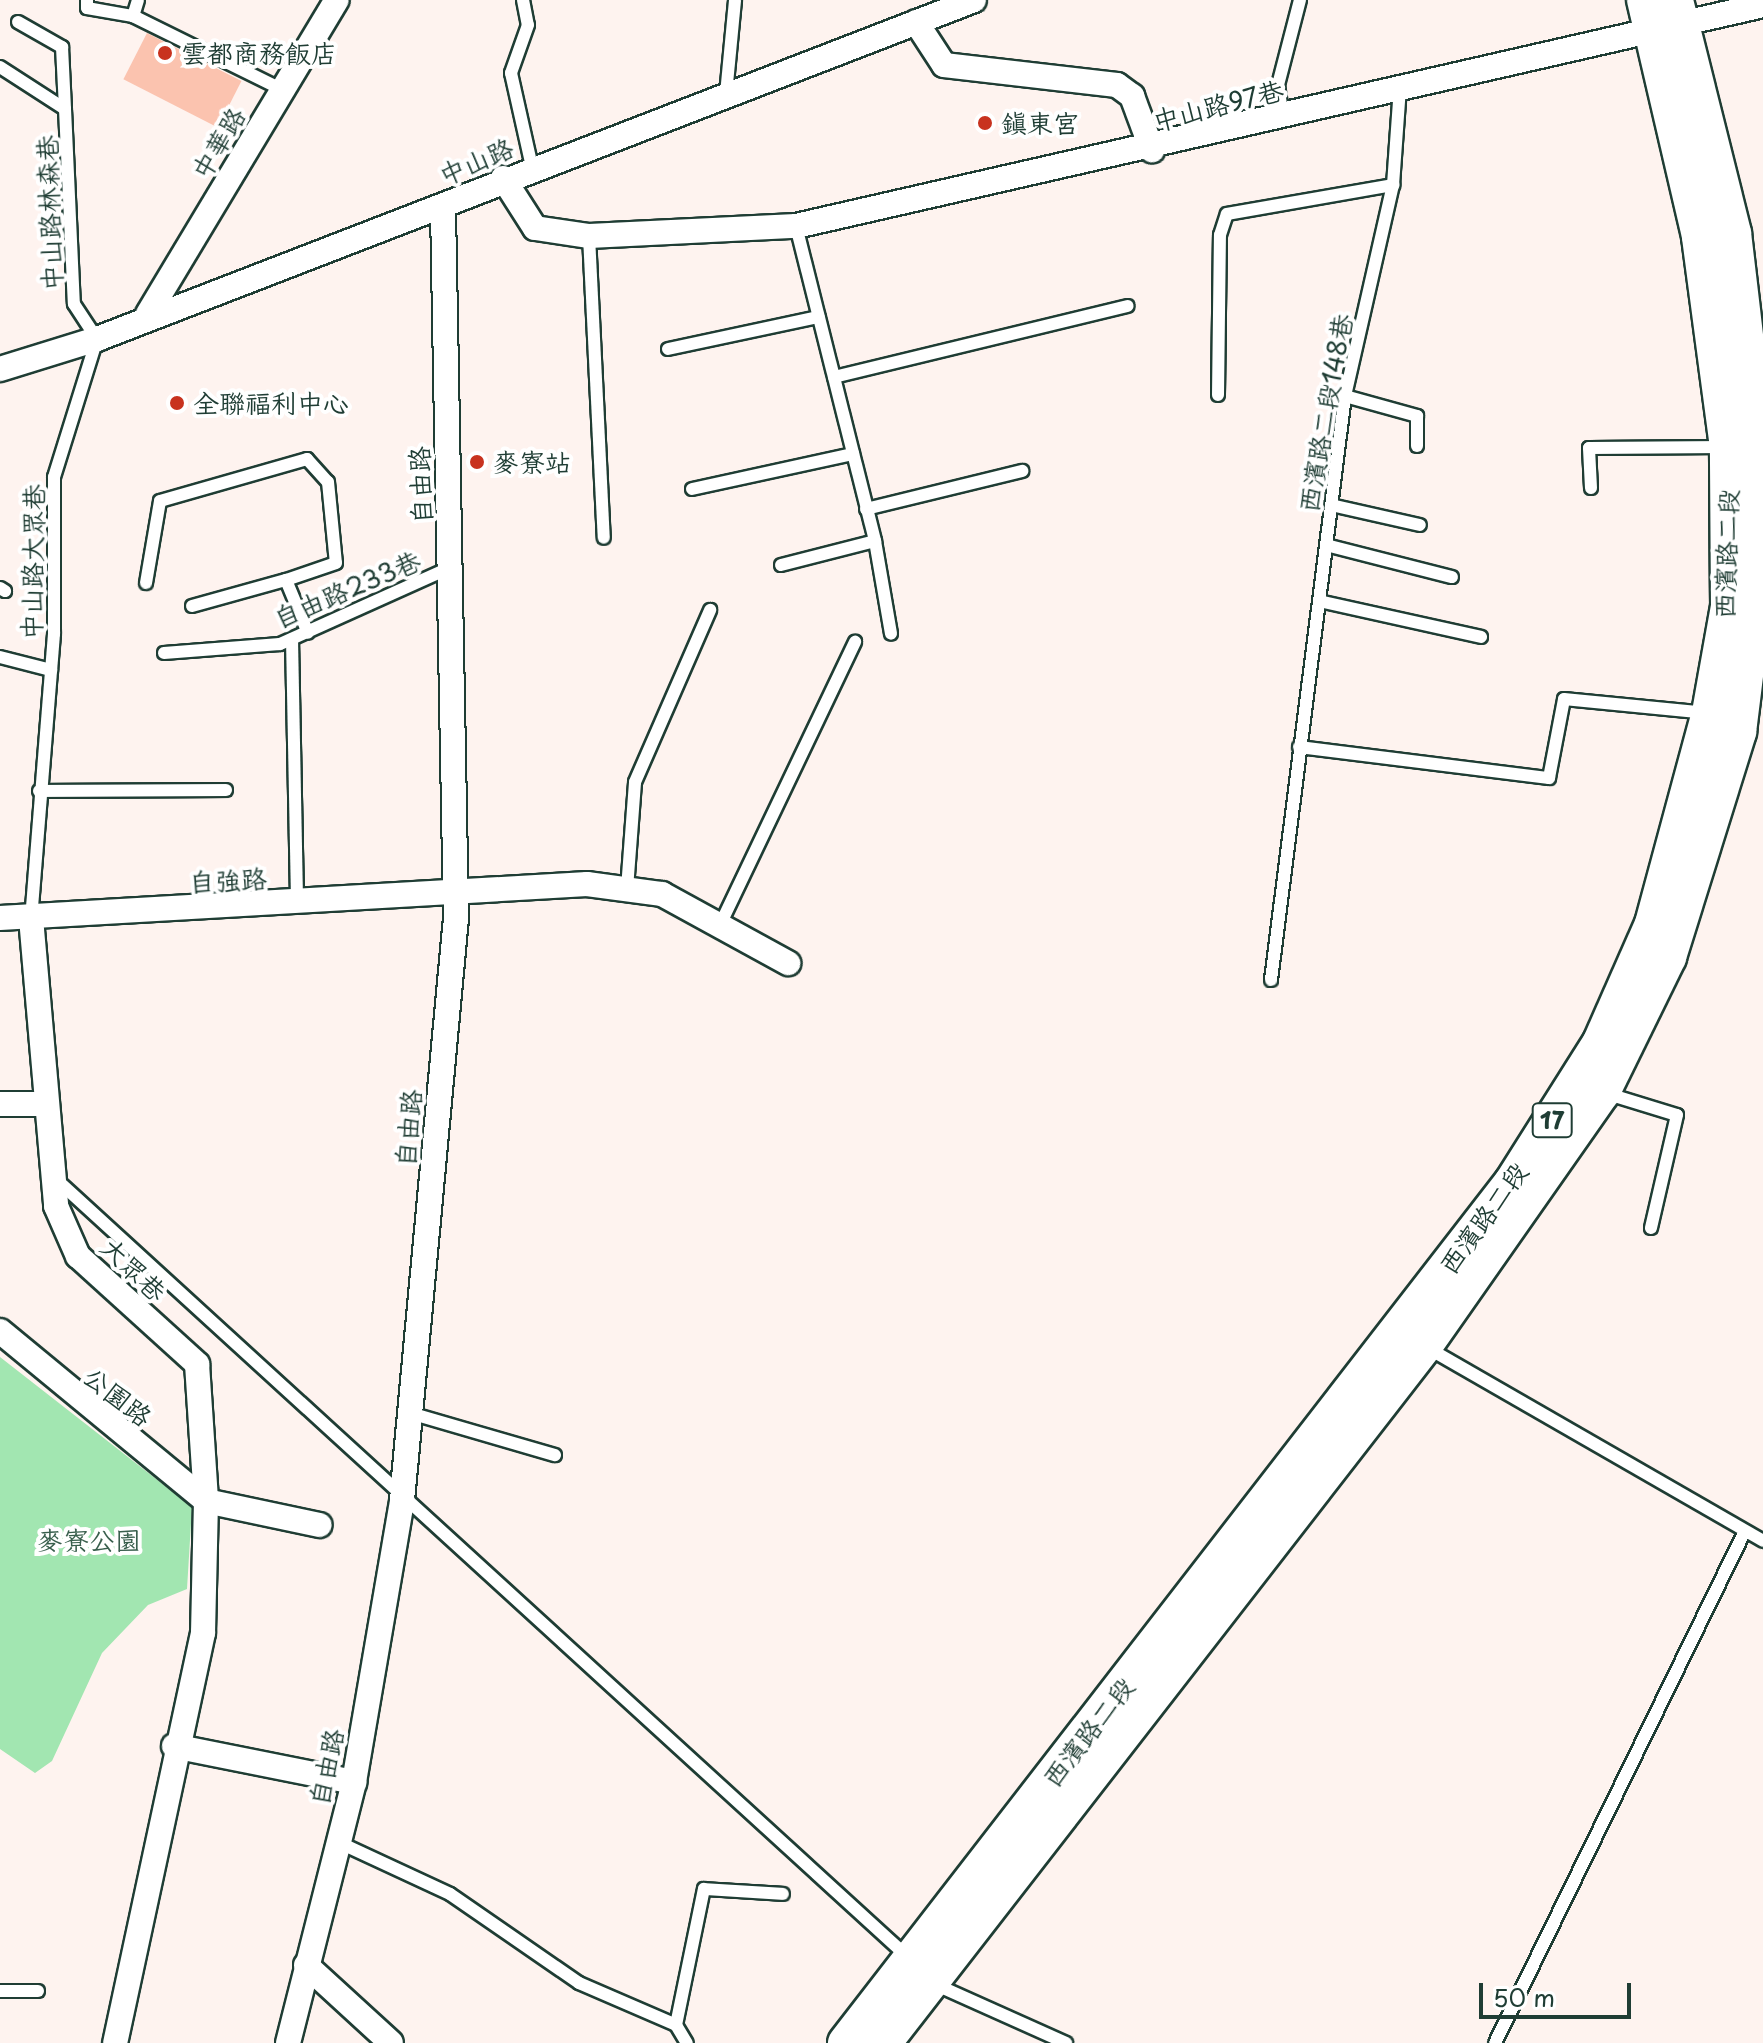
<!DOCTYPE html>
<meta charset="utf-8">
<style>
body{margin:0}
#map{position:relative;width:1763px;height:2043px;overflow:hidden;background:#fef3ef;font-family:"Playpen Sans","LXGW WenKai TC",sans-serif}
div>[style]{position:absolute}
.green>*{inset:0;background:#a2e6b1}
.building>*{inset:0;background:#fbc3af;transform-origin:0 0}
.roads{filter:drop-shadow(2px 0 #1f3d34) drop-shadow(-2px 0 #1f3d34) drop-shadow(0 2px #1f3d34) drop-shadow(0 -2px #1f3d34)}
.service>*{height:12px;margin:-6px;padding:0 6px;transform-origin:6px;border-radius:6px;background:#fff}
.minor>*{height:24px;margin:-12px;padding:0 12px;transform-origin:12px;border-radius:12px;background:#fff}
.primary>*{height:36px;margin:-18px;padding:0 18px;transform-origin:18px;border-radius:18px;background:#fff}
.dots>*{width:22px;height:22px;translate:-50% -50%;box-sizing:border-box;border:4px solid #fff;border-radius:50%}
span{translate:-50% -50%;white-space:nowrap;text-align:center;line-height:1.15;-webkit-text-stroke:8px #fff;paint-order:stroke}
.shield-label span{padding:2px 6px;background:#fff;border:2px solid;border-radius:6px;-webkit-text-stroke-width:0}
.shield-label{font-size:24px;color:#1f3d34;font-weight:700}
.poi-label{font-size:26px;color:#1f3d34}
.left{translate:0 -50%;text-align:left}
.street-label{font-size:26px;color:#1f3d34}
.park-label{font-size:26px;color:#395f4d}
.scale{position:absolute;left:1479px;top:1983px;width:152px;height:36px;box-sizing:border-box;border:4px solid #1f3d34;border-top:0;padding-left:10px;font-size:24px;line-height:28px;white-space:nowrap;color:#1f3d34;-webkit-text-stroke:6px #fff;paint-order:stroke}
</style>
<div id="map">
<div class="green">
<i style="clip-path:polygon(0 1357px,192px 1507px,187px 1589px,148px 1605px,102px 1653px,52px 1761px,35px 1773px,0 1749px)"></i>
</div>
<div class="building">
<i style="left:147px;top:33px;width:106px;height:52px;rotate:27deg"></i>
</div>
<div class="roads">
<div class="service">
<i style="left:87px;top:0;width:8px;rotate:90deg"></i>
<i style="left:87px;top:8px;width:47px;rotate:9.9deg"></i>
<i style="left:138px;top:0;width:17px;rotate:107deg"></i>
<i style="left:133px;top:16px;width:167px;rotate:26.3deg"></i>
<i style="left:523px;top:0;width:25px;rotate:79deg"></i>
<i style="left:528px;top:25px;width:51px;rotate:109.5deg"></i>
<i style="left:511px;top:73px;width:96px;rotate:77.4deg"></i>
<i style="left:18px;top:22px;width:51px;rotate:29.6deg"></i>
<i style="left:62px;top:47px;width:62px;rotate:87.2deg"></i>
<i style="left:0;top:67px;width:77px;rotate:32.9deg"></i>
<i style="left:65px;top:109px;width:195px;rotate:87.4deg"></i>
<i style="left:74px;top:304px;width:42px;rotate:56.7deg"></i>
<i style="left:97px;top:339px;width:145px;rotate:107.3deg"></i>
<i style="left:54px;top:477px;width:157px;rotate:90deg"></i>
<i style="left:54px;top:634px;width:285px;rotate:94.6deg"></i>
<i style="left:726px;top:94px;width:94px;rotate:-84.5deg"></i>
<i style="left:1283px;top:117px;width:32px;rotate:-99deg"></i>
<i style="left:1278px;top:85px;width:88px;rotate:-75.5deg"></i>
<i style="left:796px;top:226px;width:325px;rotate:75.9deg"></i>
<i style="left:875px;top:541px;width:94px;rotate:80.2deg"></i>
<i style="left:589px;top:236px;width:302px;rotate:87.2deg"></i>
<i style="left:668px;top:349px;width:154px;rotate:-12deg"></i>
<i style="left:834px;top:377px;width:302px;rotate:-13.6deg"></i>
<i style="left:1218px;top:395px;width:160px;rotate:-89.3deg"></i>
<i style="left:1220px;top:235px;width:22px;rotate:-72deg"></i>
<i style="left:1227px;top:214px;width:169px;rotate:-9.9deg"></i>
<i style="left:1345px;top:396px;width:75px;rotate:15.5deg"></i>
<i style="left:1417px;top:416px;width:30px;rotate:90deg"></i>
<i style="left:1591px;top:488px;width:40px;rotate:-92.9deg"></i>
<i style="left:1589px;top:448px;width:136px;rotate:-0.4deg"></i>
<i style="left:692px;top:489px;width:165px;rotate:-12.3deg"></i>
<i style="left:1331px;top:505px;width:91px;rotate:12.7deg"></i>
<i style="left:866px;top:509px;width:161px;rotate:-13.7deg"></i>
<i style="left:1326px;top:545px;width:130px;rotate:14.3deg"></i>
<i style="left:781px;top:565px;width:97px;rotate:-14.3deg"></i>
<i style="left:146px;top:583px;width:83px;rotate:-80.3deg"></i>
<i style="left:160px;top:501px;width:153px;rotate:-15.9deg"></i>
<i style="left:307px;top:459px;width:31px;rotate:48deg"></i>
<i style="left:328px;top:482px;width:81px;rotate:84.4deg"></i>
<i style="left:336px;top:563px;width:53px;rotate:161.2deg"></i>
<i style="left:0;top:588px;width:6px;rotate:31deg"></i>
<i style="left:1319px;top:601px;width:166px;rotate:12.5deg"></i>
<i style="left:192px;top:606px;width:98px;rotate:-15.5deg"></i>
<i style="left:286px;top:580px;width:57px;rotate:67.5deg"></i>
<i style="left:292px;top:639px;width:265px;rotate:88.9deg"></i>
<i style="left:164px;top:653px;width:116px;rotate:-4.4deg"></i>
<i style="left:280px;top:644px;width:188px;rotate:-24.2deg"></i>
<i style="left:0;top:657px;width:53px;rotate:14.3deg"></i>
<i style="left:1299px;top:747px;width:252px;rotate:7.1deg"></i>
<i style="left:1549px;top:778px;width:80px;rotate:-79.2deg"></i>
<i style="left:1564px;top:699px;width:144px;rotate:5.6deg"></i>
<i style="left:39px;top:791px;width:187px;rotate:-0.3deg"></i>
<i style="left:627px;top:889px;width:107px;rotate:-85.7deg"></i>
<i style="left:635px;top:782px;width:188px;rotate:-66.4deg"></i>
<i style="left:720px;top:925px;width:314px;rotate:-64.5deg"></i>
<i style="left:1271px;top:980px;width:589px;rotate:-82.78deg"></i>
<i style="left:1345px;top:396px;width:216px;rotate:-77.2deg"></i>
<i style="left:1393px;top:185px;width:97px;rotate:-85.9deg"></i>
<i style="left:1605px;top:1093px;width:75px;rotate:17deg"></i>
<i style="left:1677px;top:1115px;width:116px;rotate:103deg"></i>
<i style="left:58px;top:1181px;width:1152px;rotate:42.4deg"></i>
<i style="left:1426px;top:1347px;width:389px;rotate:29.9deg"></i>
<i style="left:410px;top:1413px;width:151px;rotate:16.2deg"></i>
<i style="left:338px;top:1842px;width:123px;rotate:24.9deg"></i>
<i style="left:450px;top:1894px;width:157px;rotate:34.6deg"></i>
<i style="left:579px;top:1983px;width:106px;rotate:23.4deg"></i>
<i style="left:676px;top:2025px;width:139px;rotate:-78.4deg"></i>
<i style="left:704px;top:1889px;width:79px;rotate:3.6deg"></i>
<i style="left:932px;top:1983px;width:147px;rotate:24.1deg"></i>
<i style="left:0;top:1991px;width:38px"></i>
<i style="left:676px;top:2025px;width:21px;rotate:59deg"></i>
<i style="left:1495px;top:2043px;width:568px;rotate:-63.98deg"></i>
</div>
<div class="minor">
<i style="left:916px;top:22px;width:51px;rotate:56.9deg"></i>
<i style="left:944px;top:65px;width:174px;rotate:6.6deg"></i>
<i style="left:1117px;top:85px;width:19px;rotate:36deg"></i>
<i style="left:1132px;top:96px;width:58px;rotate:69.7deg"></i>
<i style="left:503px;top:178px;width:59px;rotate:57.4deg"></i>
<i style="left:535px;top:228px;width:55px;rotate:8.4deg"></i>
<i style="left:589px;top:236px;width:207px;rotate:-2.8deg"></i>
<i style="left:796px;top:226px;width:992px;rotate:-12.87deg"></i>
<i style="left:148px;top:314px;width:366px;rotate:-59deg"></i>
<i style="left:0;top:369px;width:102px;rotate:-17.2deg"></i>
<i style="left:97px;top:339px;width:940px;rotate:-21.13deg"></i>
<i style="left:0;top:918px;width:588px;rotate:-3.31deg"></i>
<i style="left:587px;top:884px;width:76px;rotate:7.6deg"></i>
<i style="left:662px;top:894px;width:144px;rotate:28.7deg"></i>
<i style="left:31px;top:918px;width:289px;rotate:85deg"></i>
<i style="left:56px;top:1206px;width:55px;rotate:66.3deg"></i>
<i style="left:78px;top:1256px;width:161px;rotate:42.2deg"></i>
<i style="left:197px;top:1364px;width:137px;rotate:86.2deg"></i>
<i style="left:206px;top:1501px;width:132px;rotate:91.3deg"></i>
<i style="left:203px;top:1633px;width:419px;rotate:102.1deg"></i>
<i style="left:0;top:1104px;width:45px"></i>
<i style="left:0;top:1331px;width:267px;rotate:39.5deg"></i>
<i style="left:206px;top:1501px;width:116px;rotate:11.9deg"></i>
<i style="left:174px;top:1746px;width:184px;rotate:11.3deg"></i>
<i style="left:306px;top:1965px;width:115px;rotate:42.5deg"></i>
<i style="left:288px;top:2043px;width:269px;rotate:-75.8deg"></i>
<i style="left:354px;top:1782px;width:286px;rotate:-80.3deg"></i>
<i style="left:402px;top:1500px;width:584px;rotate:-84.7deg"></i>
<i style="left:456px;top:918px;width:712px;rotate:-91.05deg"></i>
</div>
<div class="primary">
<i style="left:846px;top:2043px;width:1088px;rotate:-52.25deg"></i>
<i style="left:1512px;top:1183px;width:167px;rotate:-57.7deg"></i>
<i style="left:1601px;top:1042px;width:129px;rotate:-66.2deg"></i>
<i style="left:1653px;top:924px;width:219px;rotate:-74.9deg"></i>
<i style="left:1710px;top:713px;width:109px;rotate:-79.9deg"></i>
<i style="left:1729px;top:606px;width:159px;rotate:-90.4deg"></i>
<i style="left:1728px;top:447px;width:213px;rotate:-97.6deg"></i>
<i style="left:1700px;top:236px;width:242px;rotate:-103.1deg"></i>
<i style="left:883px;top:2043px;width:882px;rotate:-52.18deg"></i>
<i style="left:1424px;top:1346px;width:310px;rotate:-55deg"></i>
<i style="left:1602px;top:1092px;width:150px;rotate:-63.9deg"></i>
<i style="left:1668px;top:957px;width:236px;rotate:-72.7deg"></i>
<i style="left:1738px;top:732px;width:137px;rotate:-82.9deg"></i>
<i style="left:1755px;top:596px;width:167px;rotate:-89.7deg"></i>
<i style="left:1756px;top:429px;width:197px;rotate:-96.7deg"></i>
<i style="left:1733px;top:233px;width:240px;rotate:-104deg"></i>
</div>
</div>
<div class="dots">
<i style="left:165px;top:53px;background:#c8321e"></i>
<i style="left:985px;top:123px;background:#c8321e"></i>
<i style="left:177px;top:403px;background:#c8321e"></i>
<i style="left:477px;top:462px;background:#c8321e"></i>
</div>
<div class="shield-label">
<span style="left:1552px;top:1120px">17</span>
</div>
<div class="poi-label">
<span class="left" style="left:181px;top:53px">雲都商務飯店</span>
<span class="left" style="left:1001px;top:123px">鎮東宮</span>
<span class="left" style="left:193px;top:403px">全聯福利中心</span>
<span class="left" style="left:493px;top:462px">麥寮站</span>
</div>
<div class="street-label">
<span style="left:1218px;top:105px;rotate:-14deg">中山路97巷</span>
<span style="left:218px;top:143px;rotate:-59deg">中華路</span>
<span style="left:476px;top:161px;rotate:-23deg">中山路</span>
<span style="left:49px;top:213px;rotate:-92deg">中山路林森巷</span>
<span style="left:1325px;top:413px;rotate:-80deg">西濱路二段148巷</span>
<span style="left:420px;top:485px;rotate:-92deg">自由路</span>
<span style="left:1726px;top:554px;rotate:-88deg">西濱路二段</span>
<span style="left:32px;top:562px;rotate:-89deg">中山路大眾巷</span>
<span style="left:347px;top:589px;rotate:-23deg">自由路233巷</span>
<span style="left:228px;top:880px;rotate:-3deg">自強路</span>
<span style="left:408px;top:1128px;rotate:-85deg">自由路</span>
<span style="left:1483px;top:1218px;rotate:-54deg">西濱路二段</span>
<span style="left:134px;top:1269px;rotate:44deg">大眾巷</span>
<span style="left:118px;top:1396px;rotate:38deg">公園路</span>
<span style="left:1088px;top:1732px;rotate:-52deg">西濱路二段</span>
<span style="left:326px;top:1767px;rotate:-78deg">自由路</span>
</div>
<div class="park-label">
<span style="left:89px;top:1540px">麥寮公園</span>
</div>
<div class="scale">50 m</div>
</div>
